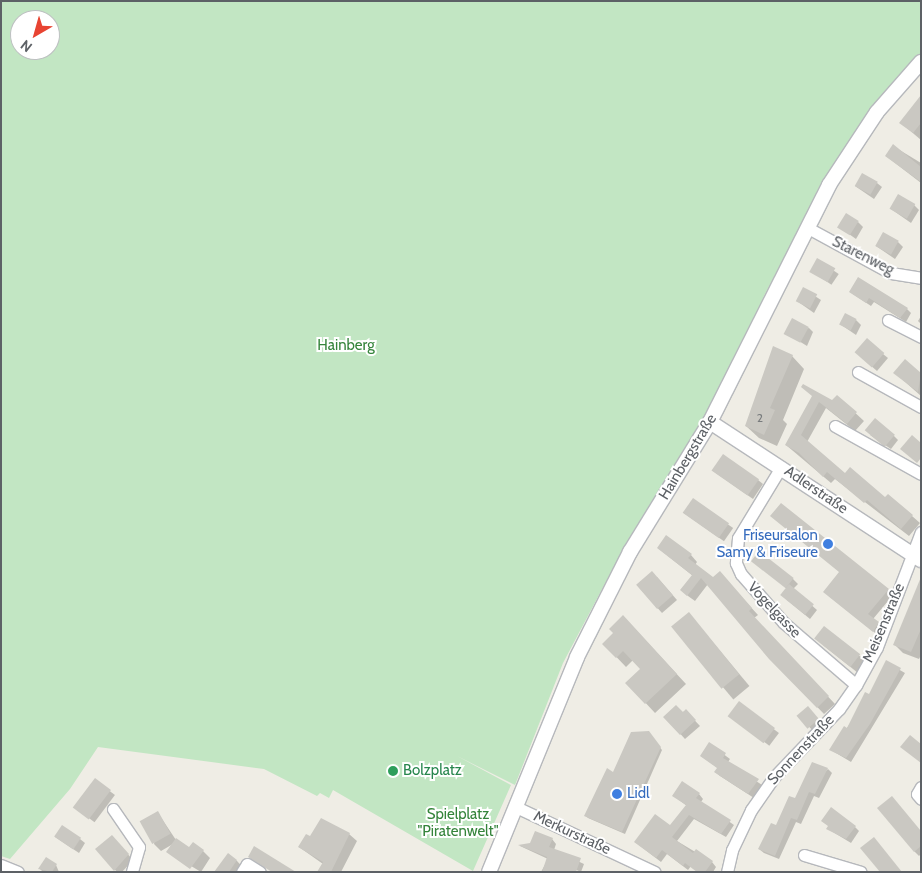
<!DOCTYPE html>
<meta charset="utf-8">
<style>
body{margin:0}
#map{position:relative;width:922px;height:873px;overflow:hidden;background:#efede5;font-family:Cabin,sans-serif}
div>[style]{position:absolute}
.green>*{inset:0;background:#c2e6c3}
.shadow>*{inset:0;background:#0003;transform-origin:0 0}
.building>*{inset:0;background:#cac8c2;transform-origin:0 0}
.roads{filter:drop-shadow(1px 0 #b6b8bc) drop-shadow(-1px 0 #b6b8bc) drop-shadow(0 1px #b6b8bc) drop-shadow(0 -1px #b6b8bc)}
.minor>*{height:11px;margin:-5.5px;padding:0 5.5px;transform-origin:5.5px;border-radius:5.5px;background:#fff}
.tertiary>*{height:14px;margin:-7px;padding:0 7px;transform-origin:7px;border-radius:7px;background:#fff}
.dots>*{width:14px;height:14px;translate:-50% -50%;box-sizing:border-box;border:2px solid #fff;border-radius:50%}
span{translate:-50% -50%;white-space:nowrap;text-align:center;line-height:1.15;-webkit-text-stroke:4px #fff;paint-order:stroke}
.number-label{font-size:12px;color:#787b7d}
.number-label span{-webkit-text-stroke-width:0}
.street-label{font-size:15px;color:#5d6166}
.park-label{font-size:15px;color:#35843b}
.shop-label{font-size:15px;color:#366cbe}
.right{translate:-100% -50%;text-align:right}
.left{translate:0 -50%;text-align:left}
.leisure-label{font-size:15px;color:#27864d}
.frame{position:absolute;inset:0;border:2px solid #5d6166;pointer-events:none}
.north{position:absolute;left:10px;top:10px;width:50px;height:50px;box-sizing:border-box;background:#fff;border:1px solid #bec0c2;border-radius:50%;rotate:218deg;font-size:14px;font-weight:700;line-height:20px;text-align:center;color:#5d6166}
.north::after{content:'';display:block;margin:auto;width:18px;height:22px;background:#e84432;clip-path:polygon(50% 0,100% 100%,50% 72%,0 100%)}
</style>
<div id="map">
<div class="green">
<i style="clip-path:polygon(evenodd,1px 1px,921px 1px,921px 69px,895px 91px,801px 225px,764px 296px,718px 401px,609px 576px,563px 663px,515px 785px,457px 756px,511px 785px,473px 871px,333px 790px,329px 798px,320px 793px,317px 796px,264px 769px,98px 747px,70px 789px,10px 859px,1px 856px,1px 1px,20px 20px,50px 20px,50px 50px,20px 50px,20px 20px)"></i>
</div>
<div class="shadow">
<i style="clip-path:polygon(921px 103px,921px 140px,901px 123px)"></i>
<i style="clip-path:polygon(893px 146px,921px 163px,921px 183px,886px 156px)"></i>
<i style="clip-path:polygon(877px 183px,882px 187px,874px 199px,855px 186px)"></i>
<i style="clip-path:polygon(914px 205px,919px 210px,911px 223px,891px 209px)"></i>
<i style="clip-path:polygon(858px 222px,863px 227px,856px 239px,839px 227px)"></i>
<i style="clip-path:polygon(898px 242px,903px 247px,895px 259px,876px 246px)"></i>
<i style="left:818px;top:260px;width:25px;height:13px;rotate:34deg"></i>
<i style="clip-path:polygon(804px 289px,821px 300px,814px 313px,797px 301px)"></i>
<i style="clip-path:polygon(850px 292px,907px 309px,911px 313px,906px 322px,874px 302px,871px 306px)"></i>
<i style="clip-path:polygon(921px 316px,921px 324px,918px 321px)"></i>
<i style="clip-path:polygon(856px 320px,861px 325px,856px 335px,840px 324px)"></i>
<i style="clip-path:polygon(809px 328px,813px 332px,807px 346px,786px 333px)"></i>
<i style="clip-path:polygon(883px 354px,888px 358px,877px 371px,861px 357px)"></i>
<i style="clip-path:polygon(792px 356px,804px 369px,783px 420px,787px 424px,777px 446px,759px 438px,746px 426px)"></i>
<i style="clip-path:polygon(905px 361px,921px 375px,921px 396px,895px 373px)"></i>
<i style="clip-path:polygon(837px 396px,864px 421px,855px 431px,826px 408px,807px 442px,845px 474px,885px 499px,888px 495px,920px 523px,909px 536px,835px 479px,831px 483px,786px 445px,813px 397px,833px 401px)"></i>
<i style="clip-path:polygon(870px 435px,894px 436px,898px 440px,891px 449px)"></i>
<i style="clip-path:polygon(713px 471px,758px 480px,763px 484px,753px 499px)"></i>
<i style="left:693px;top:500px;width:49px;height:16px;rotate:35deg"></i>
<i style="clip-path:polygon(658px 548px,691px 555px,697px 562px,695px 565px,713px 579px,726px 580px,758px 615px,754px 618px,835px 704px,824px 714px,770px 658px,708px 584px,695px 601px,688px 596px,682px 590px,693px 576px)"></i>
<i style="clip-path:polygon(759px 553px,793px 579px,798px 584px,793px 589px,817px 610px,810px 619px,787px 600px,787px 589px)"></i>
<i style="clip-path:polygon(841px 573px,888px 590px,893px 595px,873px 619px,883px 628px,879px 636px,830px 597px)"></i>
<i style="clip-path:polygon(657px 577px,677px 600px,662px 613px,637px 585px)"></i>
<i style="clip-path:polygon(921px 584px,921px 655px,919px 659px,903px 653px,895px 645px)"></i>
<i style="left:689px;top:614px;width:94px;height:21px;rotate:50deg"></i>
<i style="clip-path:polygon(633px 627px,686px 684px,655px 713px,627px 683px,642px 669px,633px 660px,626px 667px,604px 644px)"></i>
<i style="clip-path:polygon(824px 627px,867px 662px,858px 673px,823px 645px)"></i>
<i style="clip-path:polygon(886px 662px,905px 673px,851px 762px,831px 750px,870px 696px)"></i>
<i style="left:739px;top:703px;width:50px;height:16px;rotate:37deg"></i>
<i style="left:808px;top:708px;width:22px;height:12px;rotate:47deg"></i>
<i style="clip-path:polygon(686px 711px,700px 726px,685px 739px,665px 717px)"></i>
<i style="clip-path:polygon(650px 735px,662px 750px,625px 834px,588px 818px,586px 816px,614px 773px)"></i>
<i style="clip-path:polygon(710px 744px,730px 759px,728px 762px,762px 785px,754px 798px,720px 776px,715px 772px,718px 768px,701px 756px)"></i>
<i style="clip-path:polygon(828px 769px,832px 773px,819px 798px,814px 796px,801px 824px,796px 822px,779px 859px,764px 853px,759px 849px,796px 800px)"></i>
<i style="left:95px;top:780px;width:25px;height:34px;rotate:37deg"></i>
<i style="clip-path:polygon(699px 794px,703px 799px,701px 802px,734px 825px,726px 837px,694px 819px,677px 841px,712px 862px,716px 867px,713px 872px,698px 872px,691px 866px,688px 870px,667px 854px,661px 862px,635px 842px,670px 827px,687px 806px,674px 796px)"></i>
<i style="clip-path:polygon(158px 813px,176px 840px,189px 849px,203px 851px,210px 858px,201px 872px,168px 852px,173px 844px,161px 851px,154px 844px)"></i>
<i style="clip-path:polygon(855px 827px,859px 831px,851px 843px,828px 829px)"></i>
<i style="clip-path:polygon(921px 831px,921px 854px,919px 856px,914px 851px)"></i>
<i style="clip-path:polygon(349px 834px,357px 841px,341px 872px,321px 872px,323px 864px,299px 847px,310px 838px)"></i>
<i style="clip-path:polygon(55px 837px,80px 839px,85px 843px,79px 853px)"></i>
<i style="clip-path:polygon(552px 839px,556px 844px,554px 850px,584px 864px,581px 872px,561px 863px,557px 872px,541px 872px,548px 859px,520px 846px)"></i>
<i style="clip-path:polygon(116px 841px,133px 860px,122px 872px,117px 872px,97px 849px)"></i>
<i style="clip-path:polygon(228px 855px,237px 861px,247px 872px,216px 872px)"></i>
<i style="clip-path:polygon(56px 865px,59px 872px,43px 872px,40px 869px)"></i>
</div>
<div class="building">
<i style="clip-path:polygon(921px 95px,921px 123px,913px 133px,899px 123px)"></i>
<i style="clip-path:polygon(893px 144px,921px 167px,921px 182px,885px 156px)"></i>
<i style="left:862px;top:173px;width:18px;height:15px;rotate:29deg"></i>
<i style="left:898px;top:194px;width:20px;height:17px;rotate:30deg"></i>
<i style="left:846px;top:213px;width:15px;height:17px;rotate:32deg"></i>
<i style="left:883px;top:232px;width:18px;height:16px;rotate:29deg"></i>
<i style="left:817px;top:258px;width:21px;height:16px;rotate:29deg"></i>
<i style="clip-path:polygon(858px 277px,908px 308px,900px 318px,869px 298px,866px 303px,849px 292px)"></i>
<i style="left:803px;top:287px;width:16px;height:16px;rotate:27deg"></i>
<i style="left:845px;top:313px;width:13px;height:13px;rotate:27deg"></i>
<i style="left:792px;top:318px;width:19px;height:18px;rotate:28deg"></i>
<i style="left:867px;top:338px;width:23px;height:19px;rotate:41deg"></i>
<i style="clip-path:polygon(773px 346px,793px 355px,770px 408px,775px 410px,764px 435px,745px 426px)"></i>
<i style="clip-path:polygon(905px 359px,921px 373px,918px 392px,893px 373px)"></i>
<i style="clip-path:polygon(803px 384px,832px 400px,837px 395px,857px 412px,847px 424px,819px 402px,801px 435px,845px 473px,850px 467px,885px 497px,888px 494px,913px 515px,901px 529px,867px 500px,864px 503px,827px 472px,823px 477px,799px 453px,785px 445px,812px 396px,801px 387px)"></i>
<i style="left:875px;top:418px;width:26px;height:16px;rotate:40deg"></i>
<i style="clip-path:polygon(912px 435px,921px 443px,921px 458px,917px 463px,900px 449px)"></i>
<i style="left:723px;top:454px;width:44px;height:20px;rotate:35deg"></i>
<i style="left:693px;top:498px;width:44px;height:18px;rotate:35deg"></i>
<i style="clip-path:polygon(781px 503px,889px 589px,868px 614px,879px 622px,873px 632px,823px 592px,839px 572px,770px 516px)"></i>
<i style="clip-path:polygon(666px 535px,692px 554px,688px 558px,713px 577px,720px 571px,752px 608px,749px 611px,829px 696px,817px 708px,769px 659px,701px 578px,687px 596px,680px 590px,692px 575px,657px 548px)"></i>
<i style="left:759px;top:551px;width:44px;height:13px;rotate:38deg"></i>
<i style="left:652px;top:571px;width:32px;height:21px;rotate:49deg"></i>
<i style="clip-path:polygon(921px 577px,921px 629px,911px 652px,893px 645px)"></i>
<i style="left:789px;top:584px;width:32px;height:14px;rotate:39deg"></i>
<i style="left:689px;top:612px;width:80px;height:23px;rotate:51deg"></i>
<i style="clip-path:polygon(623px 615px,677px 674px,645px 704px,625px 683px,640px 669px,623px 651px,616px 658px,602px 644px,613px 633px,609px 629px)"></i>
<i style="left:824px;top:626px;width:46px;height:16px;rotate:38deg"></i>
<i style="clip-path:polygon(886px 660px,901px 668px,870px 724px,846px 758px,829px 750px,844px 726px,847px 728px,865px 692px,869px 694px)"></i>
<i style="left:739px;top:701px;width:45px;height:19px;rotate:37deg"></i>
<i style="clip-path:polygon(676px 705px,683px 712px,686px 709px,696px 720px,680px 735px,663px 717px)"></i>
<i style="left:808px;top:706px;width:17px;height:15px;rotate:50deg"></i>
<i style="clip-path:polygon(649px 731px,661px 747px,622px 832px,584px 816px,607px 768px,613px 772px,631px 732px)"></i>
<i style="clip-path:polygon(910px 735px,921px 744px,921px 763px,900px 747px)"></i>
<i style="clip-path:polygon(709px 742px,726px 753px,723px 758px,759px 779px,748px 794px,714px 772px,717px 768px,700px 756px)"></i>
<i style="clip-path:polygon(812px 762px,828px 768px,815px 794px,809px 792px,797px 820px,791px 818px,775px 856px,758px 849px,771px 823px,776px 825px,789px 796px,795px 798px)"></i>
<i style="left:95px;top:778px;width:20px;height:37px;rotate:37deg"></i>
<i style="clip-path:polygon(682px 781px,700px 793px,696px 798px,731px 820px,721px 834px,689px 815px,672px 837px,693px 853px,696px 849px,713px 861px,705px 872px,697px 872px,685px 863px,683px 866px,662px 850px,656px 858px,634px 842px,655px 814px,670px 825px,686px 805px,672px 796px)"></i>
<i style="clip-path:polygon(892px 796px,921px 831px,921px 846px,914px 852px,877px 808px)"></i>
<i style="clip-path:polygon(831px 807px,856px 826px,846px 839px,826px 829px,828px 826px,821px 821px)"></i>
<i style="left:158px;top:811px;width:26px;height:21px;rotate:61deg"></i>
<i style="clip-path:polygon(321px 818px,350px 833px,331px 872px,317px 872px,323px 862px,298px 847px,306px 834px,310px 836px)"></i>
<i style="left:62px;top:825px;width:23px;height:14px;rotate:34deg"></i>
<i style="clip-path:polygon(535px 831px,553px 838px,549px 847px,581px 858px,576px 872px,542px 872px,547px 857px,518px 845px,530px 843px)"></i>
<i style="clip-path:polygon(112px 835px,129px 854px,114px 871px,95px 849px)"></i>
<i style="clip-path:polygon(874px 837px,902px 872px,880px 872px,860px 848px)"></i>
<i style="clip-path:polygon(176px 838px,189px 847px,193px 842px,204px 850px,190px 869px,166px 852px)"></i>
<i style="clip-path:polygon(254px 846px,296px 872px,272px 872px,248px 857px)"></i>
<i style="clip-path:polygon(228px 853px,237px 860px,229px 872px,214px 872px)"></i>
<i style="clip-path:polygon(46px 857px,57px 864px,52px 872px,38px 869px)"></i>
</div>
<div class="roads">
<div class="minor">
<i style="left:808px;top:228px;width:94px;rotate:28.5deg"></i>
<i style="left:891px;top:273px;width:30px;rotate:9deg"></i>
<i style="left:888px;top:320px;width:37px;rotate:27deg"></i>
<i style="left:858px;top:372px;width:72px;rotate:29.1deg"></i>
<i style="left:835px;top:426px;width:98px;rotate:29.2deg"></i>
<i style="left:781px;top:467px;width:83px;rotate:121.2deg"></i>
<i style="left:738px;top:538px;width:25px;rotate:95deg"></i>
<i style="left:736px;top:563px;width:12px;rotate:66deg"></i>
<i style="left:741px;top:574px;width:65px;rotate:48.7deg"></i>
<i style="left:784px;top:623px;width:95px;rotate:40.7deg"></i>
<i style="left:921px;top:787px;width:8px;rotate:120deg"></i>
<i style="left:917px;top:794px;width:6px;rotate:51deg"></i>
<i style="left:516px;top:807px;width:153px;rotate:25.1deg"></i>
<i style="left:113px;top:809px;width:46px;rotate:55.6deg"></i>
<i style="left:139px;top:847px;width:26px;rotate:106deg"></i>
<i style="left:804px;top:855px;width:59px;rotate:16.6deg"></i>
<i style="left:1px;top:865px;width:18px;rotate:22deg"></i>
<i style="left:242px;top:872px;width:9px;rotate:-58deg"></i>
<i style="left:247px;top:864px;width:15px;rotate:32deg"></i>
<i style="left:727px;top:872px;width:23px;rotate:-77deg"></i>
<i style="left:732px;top:850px;width:44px;rotate:-64.6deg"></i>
<i style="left:751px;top:810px;width:40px;rotate:-55.1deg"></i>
<i style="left:774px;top:777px;width:94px;rotate:-46.3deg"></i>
<i style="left:839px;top:709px;width:29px;rotate:-55deg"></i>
<i style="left:856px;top:685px;width:43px;rotate:-61.1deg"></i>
<i style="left:877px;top:647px;width:123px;rotate:-69.1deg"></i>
</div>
<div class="tertiary">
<i style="left:710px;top:422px;width:252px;rotate:33.2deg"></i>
<i style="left:489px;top:872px;width:232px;rotate:-67.7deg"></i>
<i style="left:577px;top:657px;width:118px;rotate:-63.2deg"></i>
<i style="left:630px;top:552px;width:153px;rotate:-58.4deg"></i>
<i style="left:710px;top:422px;width:265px;rotate:-63.3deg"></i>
<i style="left:829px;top:185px;width:87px;rotate:-56.7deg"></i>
<i style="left:877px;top:112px;width:67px;rotate:-48.7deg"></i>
</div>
</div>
<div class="dots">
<i style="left:828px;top:544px;background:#3f7fe0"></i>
<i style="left:393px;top:771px;background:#2e9e5b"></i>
<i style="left:617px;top:794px;background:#3f7fe0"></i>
</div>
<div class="number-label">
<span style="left:760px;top:418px">2</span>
</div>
<div class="street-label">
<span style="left:863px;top:256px;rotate:27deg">Starenweg</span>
<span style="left:688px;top:457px;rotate:-59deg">Hainbergstraße</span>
<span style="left:816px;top:490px;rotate:34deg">Adlerstraße</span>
<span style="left:774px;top:610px;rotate:47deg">Vogelgasse</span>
<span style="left:884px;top:623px;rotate:-67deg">Meisenstraße</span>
<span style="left:801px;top:750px;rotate:-47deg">Sonnenstraße</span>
<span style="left:572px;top:833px;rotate:25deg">Merkurstraße</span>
</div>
<div class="park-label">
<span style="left:346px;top:346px">Hainberg</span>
<span style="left:458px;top:823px">Spielplatz<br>"Piratenwelt"</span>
</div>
<div class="shop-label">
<span class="right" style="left:818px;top:544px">Friseursalon<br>Samy &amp; Friseure</span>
<span class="left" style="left:627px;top:794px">Lidl</span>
</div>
<div class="leisure-label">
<span class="left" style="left:403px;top:771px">Bolzplatz</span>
</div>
<div class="frame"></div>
<div class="north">N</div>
</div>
